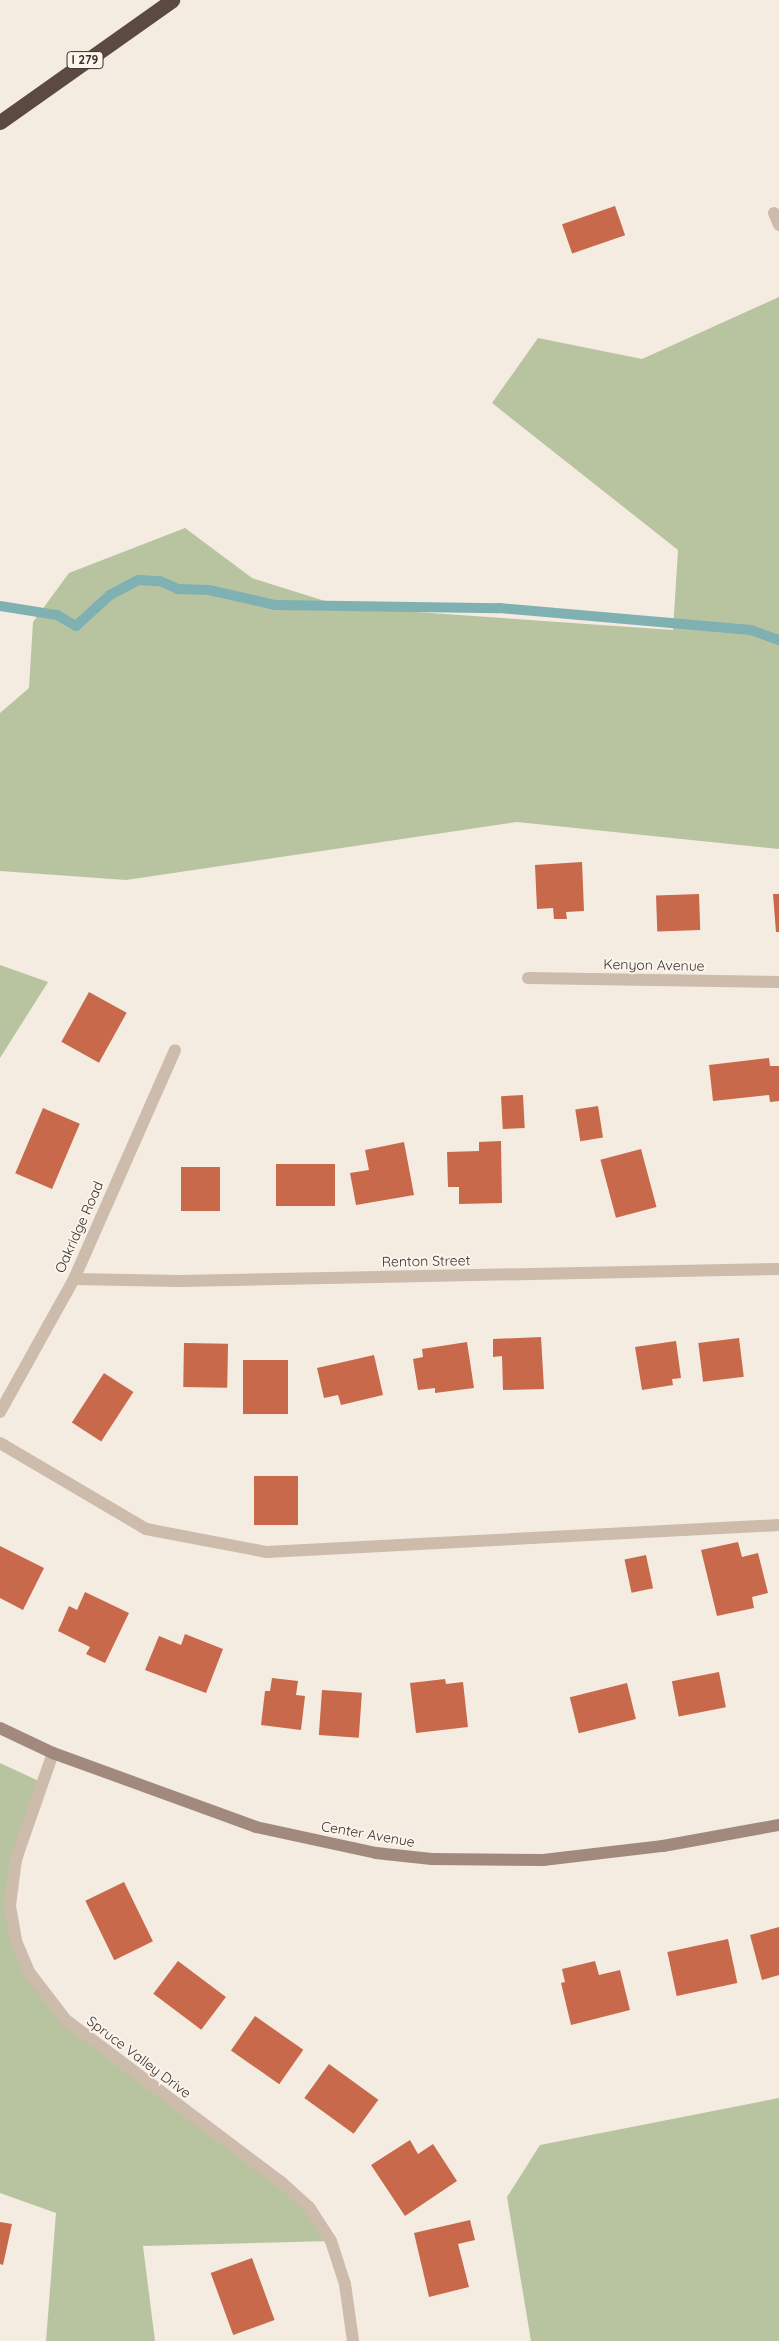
<!DOCTYPE html>
<style>
body{margin:0}
#map{position:relative;width:779px;height:2341px;overflow:hidden;background:#f4ebe1;font-family:Quicksand,sans-serif}
div>[style]{position:absolute}
.green>*{inset:0;background:#b8c4a0}
.stream>*{height:10px;margin:-5px;padding:0 5px;transform-origin:5px;border-radius:5px;background:#7fb0b2}
.building>*{inset:0;background:#c8694b;transform-origin:0 0}
.lane>*{height:12px;margin:-6px;padding:0 6px;transform-origin:6px;border-radius:6px;background:#cdbbac}
.street>*{height:12px;margin:-6px;padding:0 6px;transform-origin:6px;border-radius:6px;background:#cdbbac}
.secondary>*{height:12px;margin:-6px;padding:0 6px;transform-origin:6px;border-radius:6px;background:#a18a7d}
.highway>*{height:15px;margin:-7.5px;padding:0 7.5px;transform-origin:7.5px;border-radius:7.5px;background:#5c4a42}
span{translate:-50% -50%;white-space:nowrap;text-align:center;line-height:1.15;-webkit-text-stroke:4px #fbf5ee;paint-order:stroke}
.shield-label span{padding:1px 4px;background:#fbf5ee;border:1px solid;border-radius:4px;-webkit-text-stroke-width:0}
.shield-label{font-size:12px;color:#3b302b;font-weight:700}
.street-label{font-size:14px;color:#3b302b}
</style>
<div id="map">
<div class="green">
<i style="clip-path:polygon(779px 297px,779px 849px,517px 822px,126px 880px,0 871px,0 713px,29px 688px,33px 622px,69px 573px,185px 528px,252px 578px,344px 607px,673px 630px,678px 550px,492px 403px,538px 338px,642px 359px)"></i>
<i style="clip-path:polygon(0 965px,48px 982px,0 1058px)"></i>
<i style="clip-path:polygon(0 1763px,43px 1783px,10px 1906px,16px 1941px,46px 1998px,280px 2181px,331px 2241px,143px 2246px,155px 2341px,46px 2341px,56px 2213px,0 2193px)"></i>
<i style="clip-path:polygon(779px 2098px,779px 2341px,531px 2341px,507px 2197px,540px 2145px)"></i>
</div>
<div class="stream">
<i style="left:0;top:606px;width:58px;rotate:9deg"></i>
<i style="left:57px;top:615px;width:22px;rotate:30deg"></i>
<i style="left:76px;top:626px;width:46px;rotate:-42.4deg"></i>
<i style="left:110px;top:595px;width:32px;rotate:-28deg"></i>
<i style="left:138px;top:580px;width:22px;rotate:3deg"></i>
<i style="left:160px;top:581px;width:20px;rotate:24deg"></i>
<i style="left:178px;top:589px;width:31px;rotate:2deg"></i>
<i style="left:209px;top:590px;width:68px;rotate:12.8deg"></i>
<i style="left:275px;top:605px;width:224px;rotate:0.8deg"></i>
<i style="left:499px;top:608px;width:253px;rotate:5deg"></i>
<i style="left:751px;top:630px;width:30px;rotate:20deg"></i>
</div>
<div class="building">
<i style="left:615px;top:206px;width:31px;height:56px;rotate:71deg"></i>
<i style="clip-path:polygon(582px 862px,584px 911px,566px 912px,567px 919px,554px 919px,553px 908px,537px 909px,535px 865px)"></i>
<i style="left:699px;top:894px;width:36px;height:43px;rotate:88deg"></i>
<i style="clip-path:polygon(773px 894px,779px 894px,779px 932px,776px 932px)"></i>
<i style="left:89px;top:992px;width:43px;height:57px;rotate:29deg"></i>
<i style="clip-path:polygon(769px 1058px,770px 1066px,779px 1066px,779px 1101px,770px 1102px,769px 1095px,713px 1101px,709px 1065px)"></i>
<i style="left:523px;top:1095px;width:33px;height:22px;rotate:87deg"></i>
<i style="left:598px;top:1106px;width:32px;height:23px;rotate:81deg"></i>
<i style="left:43px;top:1108px;width:40px;height:71px;rotate:23deg"></i>
<i style="clip-path:polygon(501px 1141px,502px 1203px,459px 1204px,459px 1187px,448px 1187px,447px 1152px,479px 1151px,479px 1142px)"></i>
<i style="clip-path:polygon(404px 1142px,414px 1195px,356px 1205px,350px 1173px,369px 1170px,365px 1150px)"></i>
<i style="left:641px;top:1149px;width:60px;height:42px;rotate:75deg"></i>
<i style="left:276px;top:1164px;width:59px;height:42px"></i>
<i style="left:181px;top:1167px;width:39px;height:44px"></i>
<i style="clip-path:polygon(541px 1337px,544px 1389px,503px 1390px,502px 1356px,493px 1357px,493px 1339px)"></i>
<i style="left:739px;top:1338px;width:39px;height:41px;rotate:83deg"></i>
<i style="clip-path:polygon(676px 1341px,681px 1378px,672px 1379px,673px 1385px,642px 1390px,635px 1347px)"></i>
<i style="clip-path:polygon(467px 1342px,474px 1388px,435px 1393px,435px 1388px,418px 1390px,413px 1359px,423px 1357px,422px 1349px)"></i>
<i style="left:184px;top:1343px;width:44px;height:44px;rotate:1deg"></i>
<i style="clip-path:polygon(374px 1355px,383px 1395px,341px 1405px,338px 1395px,324px 1398px,317px 1368px)"></i>
<i style="left:243px;top:1360px;width:45px;height:54px"></i>
<i style="left:104px;top:1373px;width:35px;height:59px;rotate:33deg"></i>
<i style="left:254px;top:1476px;width:44px;height:49px"></i>
<i style="clip-path:polygon(738px 1542px,742px 1557px,758px 1553px,768px 1593px,752px 1597px,754px 1608px,717px 1616px,701px 1550px)"></i>
<i style="clip-path:polygon(0 1546px,44px 1568px,23px 1610px,0 1598px)"></i>
<i style="left:646px;top:1555px;width:34px;height:22px;rotate:78deg"></i>
<i style="clip-path:polygon(85px 1592px,129px 1613px,105px 1663px,86px 1654px,90px 1647px,58px 1631px,69px 1606px,77px 1610px)"></i>
<i style="clip-path:polygon(185px 1634px,223px 1649px,206px 1693px,145px 1670px,159px 1636px,181px 1645px)"></i>
<i style="left:719px;top:1672px;width:36px;height:48px;rotate:79deg"></i>
<i style="clip-path:polygon(272px 1678px,298px 1681px,296px 1695px,305px 1696px,301px 1730px,261px 1725px,265px 1691px,270px 1691px)"></i>
<i style="clip-path:polygon(445px 1679px,446px 1684px,463px 1682px,468px 1727px,416px 1733px,410px 1683px)"></i>
<i style="left:627px;top:1683px;width:37px;height:59px;rotate:76deg"></i>
<i style="left:322px;top:1690px;width:40px;height:45px;rotate:4deg"></i>
<i style="left:124px;top:1882px;width:66px;height:43px;rotate:64deg"></i>
<i style="clip-path:polygon(779px 1927px,779px 1975px,762px 1980px,750px 1935px)"></i>
<i style="left:728px;top:1939px;width:45px;height:62px;rotate:78deg"></i>
<i style="left:178px;top:1961px;width:60px;height:41px;rotate:37deg"></i>
<i style="clip-path:polygon(595px 1961px,599px 1975px,620px 1970px,630px 2010px,571px 2025px,561px 1983px,565px 1982px,562px 1969px)"></i>
<i style="left:255px;top:2016px;width:59px;height:42px;rotate:35deg"></i>
<i style="left:329px;top:2064px;width:61px;height:42px;rotate:36deg"></i>
<i style="clip-path:polygon(410px 2140px,418px 2154px,433px 2144px,457px 2181px,405px 2216px,371px 2165px)"></i>
<i style="clip-path:polygon(470px 2220px,475px 2240px,458px 2244px,469px 2287px,429px 2297px,414px 2233px)"></i>
<i style="clip-path:polygon(0 2222px,12px 2224px,3px 2265px,0 2264px)"></i>
<i style="left:252px;top:2258px;width:66px;height:44px;rotate:70deg"></i>
</div>
<div class="lane">
<i style="left:0;top:1443px;width:169px;rotate:30.5deg"></i>
<i style="left:146px;top:1529px;width:123px;rotate:10.8deg"></i>
<i style="left:267px;top:1552px;width:513px;rotate:-3.02deg"></i>
</div>
<div class="street">
<i style="left:774px;top:213px;width:13px;rotate:67deg"></i>
<i style="left:528px;top:978px;width:251px;rotate:0.9deg"></i>
<i style="left:74px;top:1279px;width:105px;rotate:1.1deg"></i>
<i style="left:179px;top:1281px;width:600px;rotate:-1.15deg"></i>
<i style="left:0;top:1412px;width:152px;rotate:-60.9deg"></i>
<i style="left:74px;top:1279px;width:250px;rotate:-66.2deg"></i>
<i style="left:53px;top:1753px;width:112px;rotate:109.2deg"></i>
<i style="left:16px;top:1859px;width:47px;rotate:97.3deg"></i>
<i style="left:10px;top:1906px;width:36px;rotate:80deg"></i>
<i style="left:16px;top:1941px;width:34px;rotate:67deg"></i>
<i style="left:29px;top:1972px;width:61px;rotate:52.4deg"></i>
<i style="left:66px;top:2020px;width:268px;rotate:37deg"></i>
<i style="left:280px;top:2181px;width:39px;rotate:42deg"></i>
<i style="left:309px;top:2207px;width:40px;rotate:57.1deg"></i>
<i style="left:331px;top:2241px;width:45px;rotate:72deg"></i>
<i style="left:345px;top:2284px;width:58px;rotate:82deg"></i>
</div>
<div class="secondary">
<i style="left:0;top:1728px;width:59px;rotate:25.3deg"></i>
<i style="left:53px;top:1753px;width:216px;rotate:20deg"></i>
<i style="left:256px;top:1827px;width:123px;rotate:12.2deg"></i>
<i style="left:376px;top:1853px;width:56px;rotate:6.1deg"></i>
<i style="left:432px;top:1859px;width:111px;rotate:0.5deg"></i>
<i style="left:543px;top:1860px;width:121px;rotate:-6.7deg"></i>
<i style="left:663px;top:1846px;width:118px;rotate:-10.3deg"></i>
</div>
<div class="highway">
<i style="left:0;top:122px;width:211px;rotate:-35.3deg"></i>
</div>
<div class="shield-label">
<span style="left:85px;top:60px">I 279</span>
</div>
<div class="street-label">
<span style="left:654px;top:965px;rotate:1deg">Kenyon Avenue</span>
<span style="left:79px;top:1227px;rotate:-66deg">Oakridge Road</span>
<span style="left:426px;top:1261px;rotate:-1deg">Renton Street</span>
<span style="left:368px;top:1834px;rotate:10deg">Center Avenue</span>
<span style="left:139px;top:2057px;rotate:37deg">Spruce Valley Drive</span>
</div>
</div>
